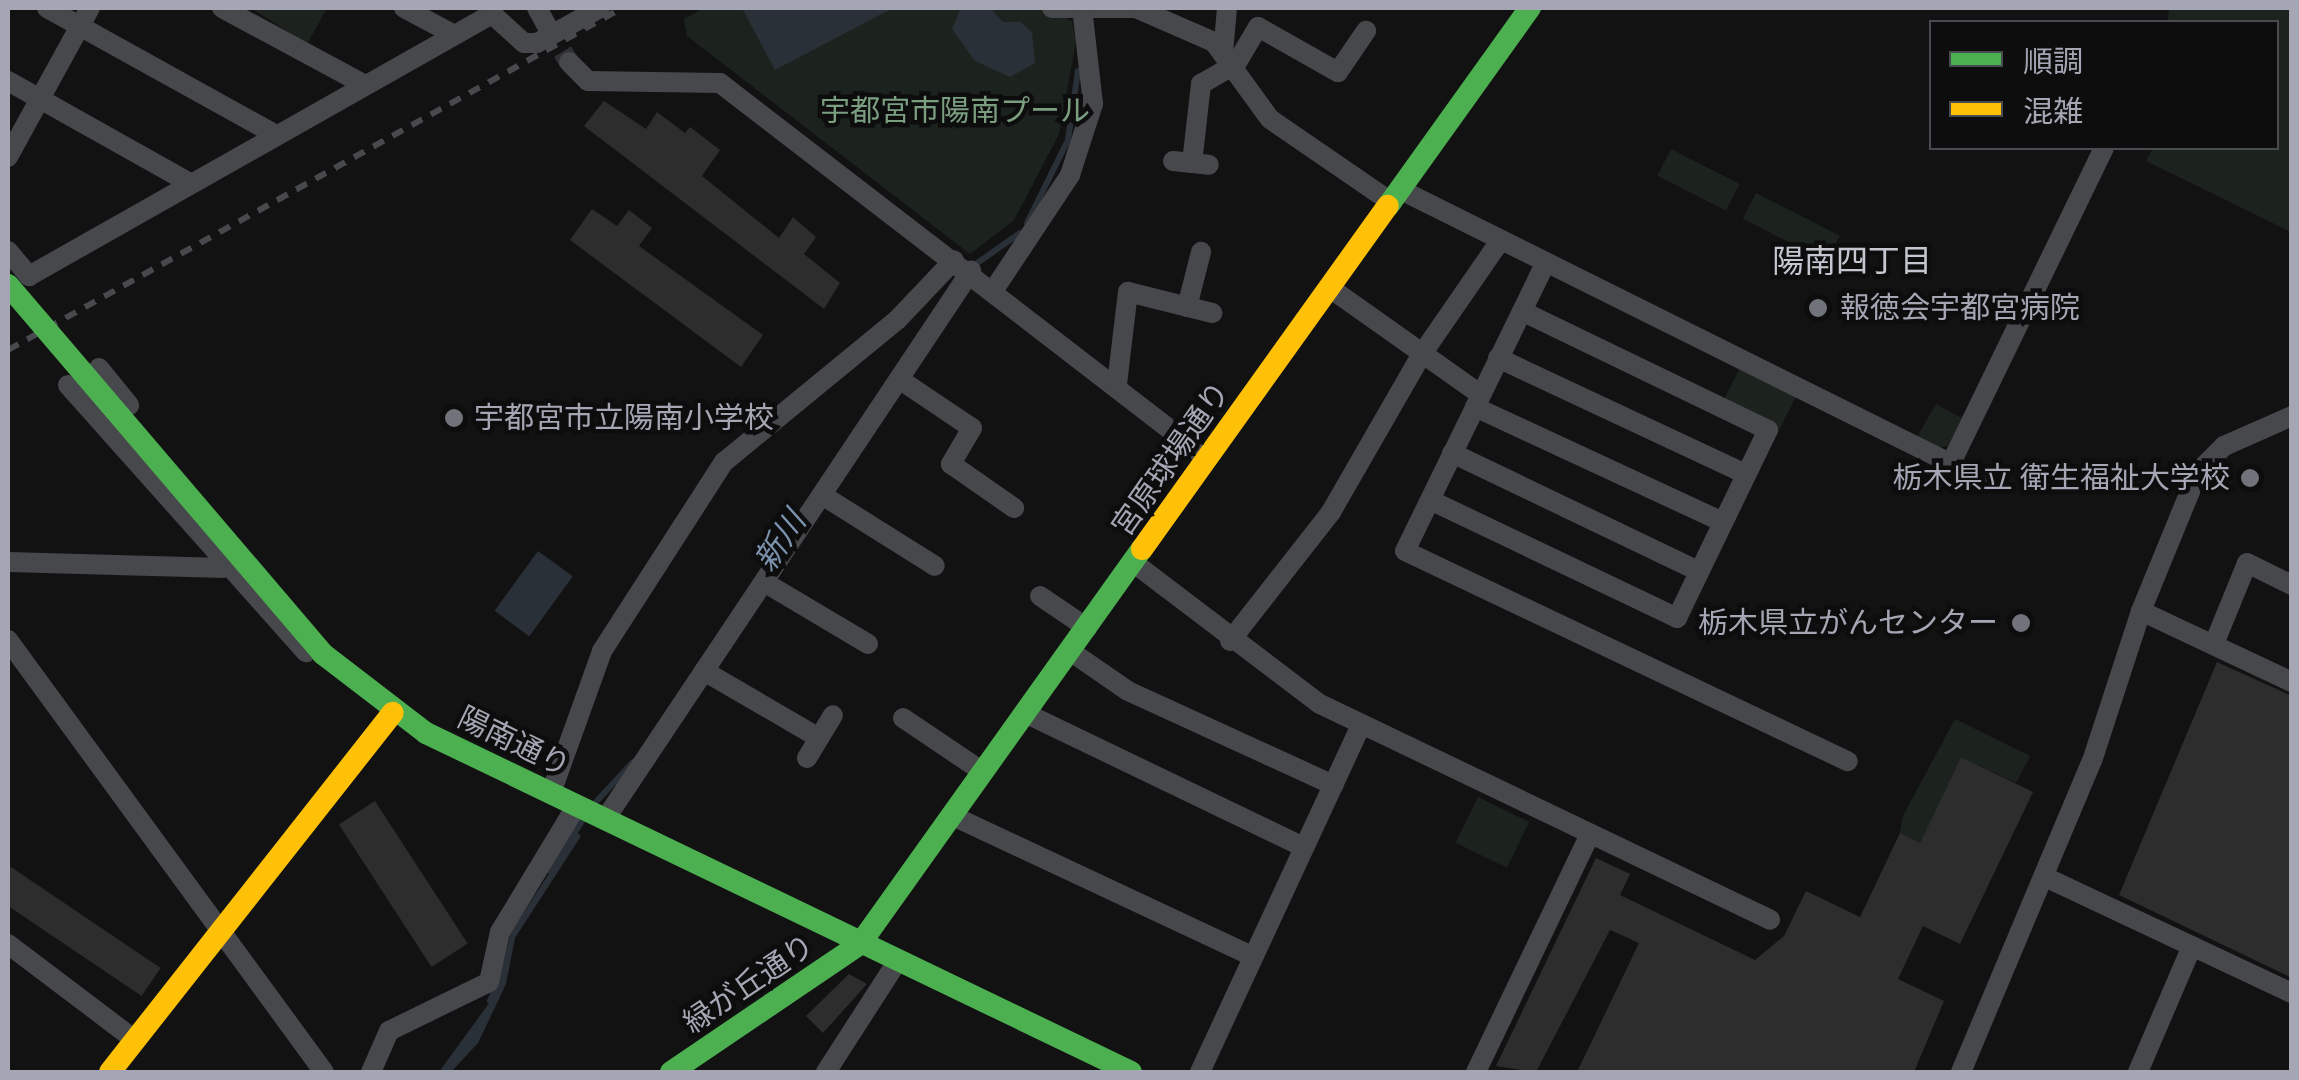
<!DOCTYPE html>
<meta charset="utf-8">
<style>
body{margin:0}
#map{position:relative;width:2299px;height:1080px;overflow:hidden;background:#121213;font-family:Figtree,"Noto Sans JP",sans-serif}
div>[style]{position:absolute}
.green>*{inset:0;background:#1c231e;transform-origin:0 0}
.water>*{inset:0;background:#2a3037;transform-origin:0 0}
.stream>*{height:6px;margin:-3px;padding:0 3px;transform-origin:3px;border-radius:3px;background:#2a3037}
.building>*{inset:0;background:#2d2d2e;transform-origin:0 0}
.street-tunnel>*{height:20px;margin-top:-10px;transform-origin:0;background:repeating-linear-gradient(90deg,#2f3033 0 20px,transparent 0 30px)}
.street>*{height:20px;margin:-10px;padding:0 10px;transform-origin:10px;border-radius:10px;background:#47484b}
.fast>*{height:22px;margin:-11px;padding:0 11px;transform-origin:11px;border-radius:11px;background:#4caf50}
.slow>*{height:22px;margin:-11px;padding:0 11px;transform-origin:11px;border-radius:11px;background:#ffc107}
.rail>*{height:6px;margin-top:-3px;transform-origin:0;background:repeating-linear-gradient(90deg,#48494c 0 12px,transparent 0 22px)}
.fast-bridge>*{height:22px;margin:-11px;padding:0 11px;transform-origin:11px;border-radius:11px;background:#4caf50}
.dots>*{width:28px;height:28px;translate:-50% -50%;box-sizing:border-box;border:5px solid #0d0d0e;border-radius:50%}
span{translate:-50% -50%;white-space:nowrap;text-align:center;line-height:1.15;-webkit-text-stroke:9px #0d0d0e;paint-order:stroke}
.park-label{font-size:30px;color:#7b9e80}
.poi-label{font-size:30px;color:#a4a7b3}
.left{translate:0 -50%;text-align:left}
.right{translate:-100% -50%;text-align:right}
.street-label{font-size:30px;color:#a4a7b3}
.neighbourhood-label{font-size:32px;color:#c5c7d0}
.water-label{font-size:32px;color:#7c93ae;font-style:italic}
.frame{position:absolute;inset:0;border:10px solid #a4a7b3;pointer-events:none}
.legend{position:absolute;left:1929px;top:20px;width:350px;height:130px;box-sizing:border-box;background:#0d0d0e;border:2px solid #494b50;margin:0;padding:12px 18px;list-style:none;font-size:30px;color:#a4a7b3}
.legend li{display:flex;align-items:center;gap:20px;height:50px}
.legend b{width:50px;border:2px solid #494b50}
</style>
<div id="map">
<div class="green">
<i style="clip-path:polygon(251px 8px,327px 8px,307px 44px)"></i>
<i style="clip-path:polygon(704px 8px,1044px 8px,1072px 21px,1076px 42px,1059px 134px,1014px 220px,970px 254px,687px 36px,684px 19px)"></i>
<i style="clip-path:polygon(2169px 8px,2291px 8px,2291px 232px,2146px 161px,2153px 148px,2276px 148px,2276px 22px,2168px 22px)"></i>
<i style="left:1671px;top:149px;width:77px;height:30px;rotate:27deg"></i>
<i style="left:1756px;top:193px;width:94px;height:29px;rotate:27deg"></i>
<i style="left:1740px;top:368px;width:63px;height:39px;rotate:27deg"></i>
<i style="clip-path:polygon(1936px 404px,1962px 418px,1948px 446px,1935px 448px,1916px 439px)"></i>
<i style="clip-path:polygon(1955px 719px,2030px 756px,2016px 783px,1961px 757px,1920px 843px,1900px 833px,1903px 816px)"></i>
<i style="left:1478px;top:797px;width:57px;height:51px;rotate:26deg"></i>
</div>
<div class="water">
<i style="clip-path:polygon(742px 8px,893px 8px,775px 70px)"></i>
<i style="clip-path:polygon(961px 8px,990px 8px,1003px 22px,1020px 22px,1032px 32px,1035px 63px,1010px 77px,975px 61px,952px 29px)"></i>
<i style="left:538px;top:551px;width:43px;height:74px;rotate:36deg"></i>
<i style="clip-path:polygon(576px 832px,581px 836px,515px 938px,506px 984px,478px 1043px,451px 1072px,439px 1072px,495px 995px,511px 932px)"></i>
</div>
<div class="stream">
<i style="left:1027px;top:223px;width:93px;rotate:-63.7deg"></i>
<i style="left:1068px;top:140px;width:70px;rotate:-81.8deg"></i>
<i style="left:973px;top:266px;width:57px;rotate:-35.1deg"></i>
<i style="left:594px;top:804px;width:57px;rotate:-47.1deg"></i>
<i style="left:550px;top:871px;width:63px;rotate:-57.3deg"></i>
<i style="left:490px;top:1001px;width:32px;rotate:-66deg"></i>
</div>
<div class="building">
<i style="clip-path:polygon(604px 101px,646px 129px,657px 112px,685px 133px,690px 127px,720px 150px,702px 176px,779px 238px,793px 217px,816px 237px,804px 254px,840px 283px,824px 309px,584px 126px)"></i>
<i style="clip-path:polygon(592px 209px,617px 226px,629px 210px,652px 228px,639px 246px,763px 335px,741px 367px,570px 240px)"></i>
<i style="clip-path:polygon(2217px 662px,2292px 696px,2292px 978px,2119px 895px)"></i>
<i style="clip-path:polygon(1961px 757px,2033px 792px,1960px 944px,1923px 926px,1898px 979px,1944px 1001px,1914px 1072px,1577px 1072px,1639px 943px,1610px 930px,1536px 1072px,1496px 1066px,1596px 858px,1630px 874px,1620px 895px,1755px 960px,1784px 936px,1806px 891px,1860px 917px,1900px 833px,1920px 843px)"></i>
<i style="left:375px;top:801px;width:170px;height:43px;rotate:57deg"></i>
<i style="left:8px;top:865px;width:184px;height:34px;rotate:34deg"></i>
<i style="clip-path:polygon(849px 974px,867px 984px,823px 1033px,806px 1016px)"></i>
</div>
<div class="street-tunnel">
<i style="left:547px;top:26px;width:42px;rotate:58.6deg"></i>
</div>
<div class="street">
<i style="left:47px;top:8px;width:260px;rotate:29deg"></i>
<i style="left:222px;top:8px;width:158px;rotate:28.3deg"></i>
<i style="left:404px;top:8px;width:51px;rotate:28.1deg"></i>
<i style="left:537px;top:8px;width:21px;rotate:61deg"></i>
<i style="left:1052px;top:8px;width:84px"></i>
<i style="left:1136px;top:8px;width:85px;rotate:23.6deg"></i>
<i style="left:1214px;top:42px;width:95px;rotate:54deg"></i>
<i style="left:1270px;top:119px;width:148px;rotate:34.5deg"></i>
<i style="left:1223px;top:53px;width:45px;rotate:-84.9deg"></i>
<i style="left:569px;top:62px;width:27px;rotate:45deg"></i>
<i style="left:588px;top:81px;width:132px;rotate:0.9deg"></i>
<i style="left:720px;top:83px;width:615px;rotate:37.6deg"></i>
<i style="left:8px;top:81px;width:209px;rotate:29.3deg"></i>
<i style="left:8px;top:157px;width:170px;rotate:-61.2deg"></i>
<i style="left:1173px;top:161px;width:36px;rotate:6deg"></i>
<i style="left:1192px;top:163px;width:80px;rotate:-83.5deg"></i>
<i style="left:1201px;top:84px;width:40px;rotate:-29.7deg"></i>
<i style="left:1236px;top:64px;width:43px;rotate:-59.3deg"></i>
<i style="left:1258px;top:27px;width:92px;rotate:29.4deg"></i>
<i style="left:1338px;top:72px;width:50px;rotate:-55.7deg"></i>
<i style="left:1401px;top:190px;width:644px;rotate:26.45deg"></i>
<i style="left:8px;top:251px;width:33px;rotate:50deg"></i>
<i style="left:29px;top:276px;width:532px;rotate:-29.5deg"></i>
<i style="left:492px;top:14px;width:43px;rotate:42.2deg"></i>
<i style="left:524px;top:43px;width:13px"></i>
<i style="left:537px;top:43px;width:72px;rotate:-29.1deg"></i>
<i style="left:1545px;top:264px;width:319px;rotate:116deg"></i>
<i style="left:1405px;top:551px;width:490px;rotate:25.4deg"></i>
<i style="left:995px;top:288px;width:136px;rotate:-56.4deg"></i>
<i style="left:1070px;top:175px;width:75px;rotate:-72.1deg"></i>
<i style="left:1093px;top:104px;width:97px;rotate:-96.5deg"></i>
<i style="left:1330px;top:288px;width:185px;rotate:35.3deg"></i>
<i style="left:1187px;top:307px;width:57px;rotate:-75.7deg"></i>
<i style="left:1498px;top:358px;width:274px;rotate:25.1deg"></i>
<i style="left:99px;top:368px;width:48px;rotate:51deg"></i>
<i style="left:899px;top:379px;width:88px;rotate:33.9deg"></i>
<i style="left:972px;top:428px;width:42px;rotate:120.3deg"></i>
<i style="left:951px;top:464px;width:77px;rotate:34.9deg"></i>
<i style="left:1117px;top:384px;width:93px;rotate:-83.2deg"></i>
<i style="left:1128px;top:292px;width:87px;rotate:14deg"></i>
<i style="left:68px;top:385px;width:358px;rotate:48.3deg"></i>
<i style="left:1475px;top:407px;width:273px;rotate:24.9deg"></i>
<i style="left:1452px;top:453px;width:273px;rotate:25.6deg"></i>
<i style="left:1951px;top:463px;width:350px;rotate:-64.1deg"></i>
<i style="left:822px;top:495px;width:133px;rotate:32.1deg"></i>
<i style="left:1430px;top:500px;width:274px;rotate:25.5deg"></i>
<i style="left:1677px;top:618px;width:209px;rotate:-64.2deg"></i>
<i style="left:1768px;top:430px;width:273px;rotate:-154.2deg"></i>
<i style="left:8px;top:562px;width:216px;rotate:1.6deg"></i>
<i style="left:1134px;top:563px;width:233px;rotate:37.2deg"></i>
<i style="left:1320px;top:704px;width:499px;rotate:25.6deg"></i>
<i style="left:764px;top:582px;width:121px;rotate:30.8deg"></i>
<i style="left:1040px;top:596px;width:57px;rotate:34.2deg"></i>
<i style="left:2141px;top:611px;width:167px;rotate:25.2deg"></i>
<i style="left:8px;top:640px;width:535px;rotate:53.82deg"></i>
<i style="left:1230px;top:641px;width:164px;rotate:-51.9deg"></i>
<i style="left:1331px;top:512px;width:182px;rotate:-60.1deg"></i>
<i style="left:1422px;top:354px;width:137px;rotate:-55.4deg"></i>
<i style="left:2214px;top:644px;width:87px;rotate:-67.8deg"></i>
<i style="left:2247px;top:563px;width:50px;rotate:26.1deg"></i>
<i style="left:1070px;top:651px;width:70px;rotate:34.6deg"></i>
<i style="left:1128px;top:691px;width:226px;rotate:24.6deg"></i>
<i style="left:704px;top:671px;width:133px;rotate:30.2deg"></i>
<i style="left:1025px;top:713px;width:309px;rotate:25.7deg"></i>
<i style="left:903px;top:718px;width:97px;rotate:34deg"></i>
<i style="left:807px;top:758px;width:50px;rotate:-58.8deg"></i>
<i style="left:551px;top:793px;width:151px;rotate:-70.2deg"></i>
<i style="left:602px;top:651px;width:225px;rotate:-57.2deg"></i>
<i style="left:724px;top:462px;width:225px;rotate:-39.4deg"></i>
<i style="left:898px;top:319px;width:81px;rotate:-46.5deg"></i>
<i style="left:953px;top:816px;width:330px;rotate:25.1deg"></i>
<i style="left:606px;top:818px;width:658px;rotate:-56.29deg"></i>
<i style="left:2045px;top:877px;width:273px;rotate:25.2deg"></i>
<i style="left:8px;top:944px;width:159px;rotate:37.1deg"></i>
<i style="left:371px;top:1072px;width:45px;rotate:-66.3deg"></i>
<i style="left:389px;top:1031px;width:111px;rotate:-26.1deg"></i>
<i style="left:489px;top:982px;width:51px;rotate:-77.6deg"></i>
<i style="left:500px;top:932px;width:149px;rotate:-58.8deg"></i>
<i style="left:826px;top:1072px;width:131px;rotate:-57.2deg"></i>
<i style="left:1200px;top:1072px;width:383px;rotate:-65.1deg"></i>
<i style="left:1476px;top:1072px;width:262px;rotate:-64.4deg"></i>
<i style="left:1961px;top:1072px;width:337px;rotate:-67.2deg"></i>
<i style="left:2092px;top:761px;width:158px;rotate:-71.9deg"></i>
<i style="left:2141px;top:611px;width:150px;rotate:-67.7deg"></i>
<i style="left:2198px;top:472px;width:37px;rotate:-45deg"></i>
<i style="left:2224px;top:446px;width:74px;rotate:-23.8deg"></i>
<i style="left:2138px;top:1072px;width:137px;rotate:-66.8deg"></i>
</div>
<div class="fast">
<i style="left:1388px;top:206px;width:244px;rotate:-54.4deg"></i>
<i style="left:323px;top:654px;width:130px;rotate:37.5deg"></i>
<i style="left:426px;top:733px;width:782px;rotate:25.68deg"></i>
<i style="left:671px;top:1072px;width:228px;rotate:-34.1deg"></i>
<i style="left:860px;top:944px;width:485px;rotate:-54.5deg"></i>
</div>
<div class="slow">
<i style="left:1142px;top:549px;width:422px;rotate:-54.4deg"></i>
<i style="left:110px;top:1072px;width:457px;rotate:-51.8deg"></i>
</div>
<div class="rail">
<i style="left:8px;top:350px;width:703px;rotate:-29.12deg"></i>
</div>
<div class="fast-bridge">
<i style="left:8px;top:285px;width:485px;rotate:49.5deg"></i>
</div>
<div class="dots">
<i style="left:1818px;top:308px;background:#71737b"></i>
<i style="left:454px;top:418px;background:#71737b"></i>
<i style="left:2250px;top:478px;background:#71737b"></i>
<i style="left:2021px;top:623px;background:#71737b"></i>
</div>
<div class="park-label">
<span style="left:955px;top:111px">宇都宮市陽南プール</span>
</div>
<div class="poi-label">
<span class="left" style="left:1840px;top:308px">報徳会宇都宮病院</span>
<span class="left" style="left:474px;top:418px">宇都宮市立陽南小学校</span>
<span class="right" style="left:2230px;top:478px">栃木県立 衛生福祉大学校</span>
<span class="right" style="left:1998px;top:623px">栃木県立がんセンター</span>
</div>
<div class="street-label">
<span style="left:1171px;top:459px;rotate:-55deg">宮原球場通り</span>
<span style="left:514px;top:742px;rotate:26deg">陽南通り</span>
<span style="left:749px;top:984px;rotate:-34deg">緑が丘通り</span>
</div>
<div class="neighbourhood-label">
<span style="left:1852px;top:261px">陽南四丁目</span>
</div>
<div class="water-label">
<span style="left:780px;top:541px;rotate:-56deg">新川</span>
</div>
<div class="frame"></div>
<ul class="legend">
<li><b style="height:12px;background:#4caf50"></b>順調</li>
<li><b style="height:12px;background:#ffc107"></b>混雑</li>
</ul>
</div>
